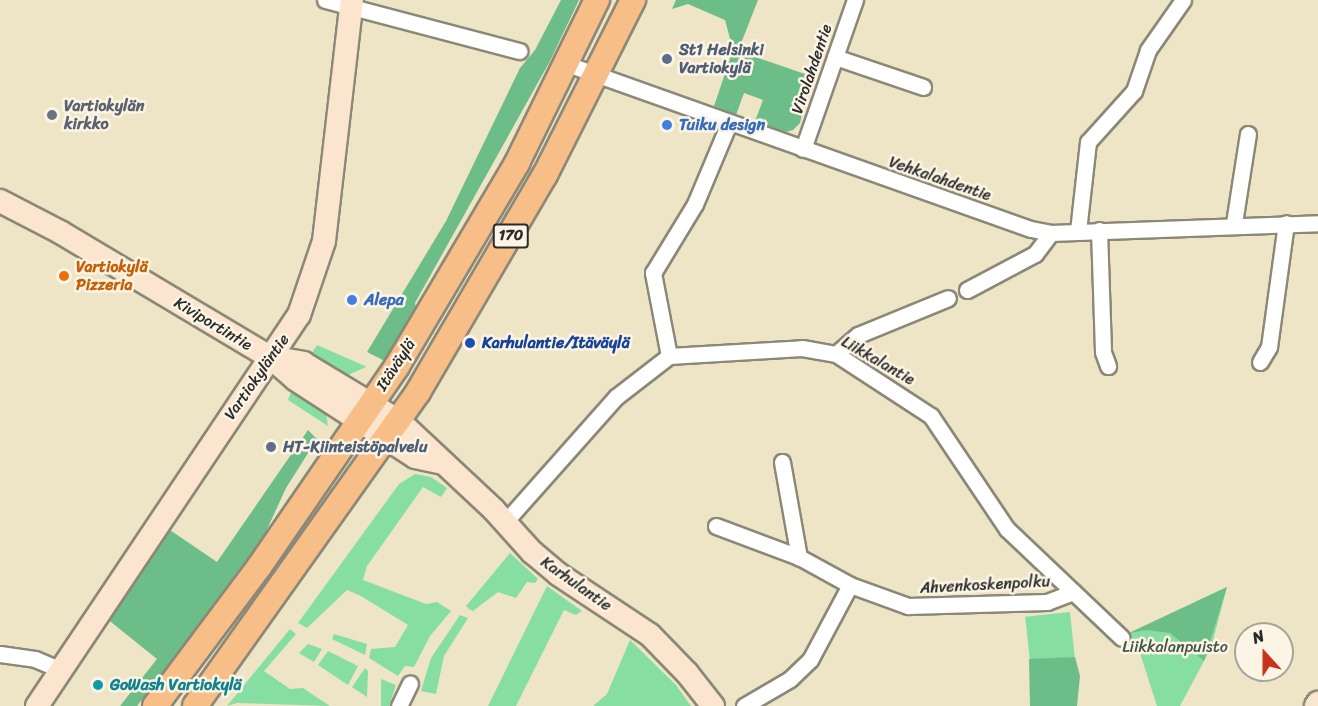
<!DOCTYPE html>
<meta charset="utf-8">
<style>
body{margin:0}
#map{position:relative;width:1318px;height:706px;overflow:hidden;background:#eee5c6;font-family:Sriracha,sans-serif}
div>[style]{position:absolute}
.green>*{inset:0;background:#87dea2;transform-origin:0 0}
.forest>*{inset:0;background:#6dbd88}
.roads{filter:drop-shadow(2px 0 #8c8878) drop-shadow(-2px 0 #8c8878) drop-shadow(0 2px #8c8878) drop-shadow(0 -2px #8c8878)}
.street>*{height:15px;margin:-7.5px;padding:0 7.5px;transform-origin:7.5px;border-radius:7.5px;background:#fff}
.secondary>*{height:22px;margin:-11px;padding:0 11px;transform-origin:11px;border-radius:11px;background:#fce5cf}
.primary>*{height:24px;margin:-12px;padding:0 12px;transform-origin:12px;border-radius:12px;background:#f7be87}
.dots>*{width:16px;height:16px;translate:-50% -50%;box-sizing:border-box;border:3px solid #fcf5e5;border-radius:50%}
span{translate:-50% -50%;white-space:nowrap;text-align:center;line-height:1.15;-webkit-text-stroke:5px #fcf5e5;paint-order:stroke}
.shield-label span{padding:2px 4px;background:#fcf5e5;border:2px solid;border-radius:4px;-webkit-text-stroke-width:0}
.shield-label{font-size:15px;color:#2b2b2b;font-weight:700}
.service-label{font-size:16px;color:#4e5e75;font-weight:700}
.left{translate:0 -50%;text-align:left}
.street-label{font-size:16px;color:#2b2b2b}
.worship-label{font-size:16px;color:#5b616d;font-weight:700}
.shop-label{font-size:16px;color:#366cbe;font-weight:700}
.food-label{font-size:16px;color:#c56008;font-weight:700}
.transit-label{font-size:16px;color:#164399;font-weight:700}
.park-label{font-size:16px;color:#425849}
.culture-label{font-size:16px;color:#0d838f;font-weight:700}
.north{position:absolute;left:1234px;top:622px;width:60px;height:60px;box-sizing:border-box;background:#fcf5e5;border:2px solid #a8a49b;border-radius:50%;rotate:339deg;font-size:16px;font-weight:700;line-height:24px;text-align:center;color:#2b2b2b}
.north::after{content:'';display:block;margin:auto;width:21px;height:27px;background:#c8321e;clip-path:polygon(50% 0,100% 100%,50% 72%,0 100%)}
</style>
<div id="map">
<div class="green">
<i style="clip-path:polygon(317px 345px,365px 366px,366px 367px,348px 375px,310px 356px)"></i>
<i style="clip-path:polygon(293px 387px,325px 407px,328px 426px,288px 400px)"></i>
<i style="clip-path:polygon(415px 474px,431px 477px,447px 488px,441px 497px,423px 487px,367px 566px,363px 580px,426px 604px,437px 602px,451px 611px,430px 636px,414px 667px,405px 666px,398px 676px,369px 658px,371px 649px,395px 647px,408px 625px,361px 596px,347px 590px,307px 628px,298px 623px,399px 484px)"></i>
<i style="clip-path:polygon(510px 553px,538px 579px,535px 583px,527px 582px,516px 598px,498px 592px,473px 611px,469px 609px,466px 606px)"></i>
<i style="clip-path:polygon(547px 586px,582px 611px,576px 615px,564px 610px,516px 706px,488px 706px)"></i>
<i style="clip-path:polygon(1227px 587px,1211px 648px,1180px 706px,1157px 706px,1140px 653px,1129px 633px)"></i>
<i style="left:1070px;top:612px;width:45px;height:45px;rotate:84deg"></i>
<i style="clip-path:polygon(460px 615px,468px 618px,444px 656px,436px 694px,421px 691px,431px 658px)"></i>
<i style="clip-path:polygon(290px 629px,296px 634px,264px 671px,290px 689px,303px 688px,330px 706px,237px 703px,227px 706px)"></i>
<i style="clip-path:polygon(334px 634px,367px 644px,365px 655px,332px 639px)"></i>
<i style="clip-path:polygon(630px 640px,676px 685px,691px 706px,593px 706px,607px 694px)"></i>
<i style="clip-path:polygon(308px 644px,322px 649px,314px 662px,299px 653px)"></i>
<i style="clip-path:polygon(328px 651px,358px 666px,348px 685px,318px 665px)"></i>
<i style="clip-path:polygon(365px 668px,368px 671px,367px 697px,352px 687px)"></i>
<i style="clip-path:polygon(381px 679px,396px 685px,389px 706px,381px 706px)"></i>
</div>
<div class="forest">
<i style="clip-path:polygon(561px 0,579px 0,550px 61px,415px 303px,417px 312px,387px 362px,367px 352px,446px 221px,520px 68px,535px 50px)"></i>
<i style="clip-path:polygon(676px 0,758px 0,738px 51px,811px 76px,800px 123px,793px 130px,786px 132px,755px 121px,763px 100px,744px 93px,736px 115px,714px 106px,733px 50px,725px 20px,688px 4px,672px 9px)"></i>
<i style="clip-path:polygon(308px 430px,317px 439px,286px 488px,264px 536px,137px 706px,120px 706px,157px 659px,106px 618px,167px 528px,217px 562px)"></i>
<i style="clip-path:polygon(1227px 587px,1204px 661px,1170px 633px,1147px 630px,1129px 633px)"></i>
<i style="clip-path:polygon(1075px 657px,1080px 676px,1077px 706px,1030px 706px,1029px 659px)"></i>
</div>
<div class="roads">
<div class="street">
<i style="left:325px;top:0;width:201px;rotate:14.7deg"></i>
<i style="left:835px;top:57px;width:93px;rotate:18.8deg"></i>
<i style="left:567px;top:64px;width:492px;rotate:19.6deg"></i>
<i style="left:1031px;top:229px;width:20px;rotate:11deg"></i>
<i style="left:1051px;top:233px;width:267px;rotate:-2.1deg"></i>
<i style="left:803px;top:149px;width:158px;rotate:-70.8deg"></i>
<i style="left:1234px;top:223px;width:90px;rotate:-81.1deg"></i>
<i style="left:1099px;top:230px;width:122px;rotate:88.1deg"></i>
<i style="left:1103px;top:352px;width:15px;rotate:70deg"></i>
<i style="left:1078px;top:231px;width:90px;rotate:-83.6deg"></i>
<i style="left:1088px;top:142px;width:69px;rotate:-48deg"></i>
<i style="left:1134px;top:91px;width:43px;rotate:-71.1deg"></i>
<i style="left:1148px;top:50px;width:61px;rotate:-55deg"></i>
<i style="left:967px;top:290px;width:77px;rotate:-27.9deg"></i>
<i style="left:1035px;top:254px;width:26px;rotate:-53deg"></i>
<i style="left:836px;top:354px;width:29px;rotate:-41deg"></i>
<i style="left:858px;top:335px;width:97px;rotate:-22.3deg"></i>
<i style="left:669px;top:356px;width:85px;rotate:-100.9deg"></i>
<i style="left:653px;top:273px;width:81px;rotate:-58.7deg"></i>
<i style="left:695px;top:204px;width:88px;rotate:-67.2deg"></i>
<i style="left:1260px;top:362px;width:17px;rotate:-59deg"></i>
<i style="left:1269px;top:347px;width:125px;rotate:-82.2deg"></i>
<i style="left:782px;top:462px;width:97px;rotate:79.9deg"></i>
<i style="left:505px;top:522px;width:167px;rotate:-48.4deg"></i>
<i style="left:616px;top:397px;width:67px;rotate:-37.7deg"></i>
<i style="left:669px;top:356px;width:133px;rotate:-3.4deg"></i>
<i style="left:802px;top:348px;width:35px;rotate:10deg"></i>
<i style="left:836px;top:354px;width:113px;rotate:33.1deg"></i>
<i style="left:931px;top:416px;width:136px;rotate:56.1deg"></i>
<i style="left:1007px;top:529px;width:158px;rotate:43.5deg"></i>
<i style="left:716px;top:526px;width:89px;rotate:20.5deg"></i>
<i style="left:799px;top:557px;width:58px;rotate:28.8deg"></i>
<i style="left:850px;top:585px;width:62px;rotate:19.9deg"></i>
<i style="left:908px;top:606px;width:139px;rotate:-1.6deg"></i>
<i style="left:1047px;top:602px;width:28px;rotate:-21deg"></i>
<i style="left:0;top:654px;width:35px;rotate:8deg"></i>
<i style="left:35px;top:659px;width:28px;rotate:23deg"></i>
<i style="left:399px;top:706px;width:25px;rotate:-64deg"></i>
<i style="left:744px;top:706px;width:53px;rotate:-30.4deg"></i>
<i style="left:790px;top:679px;width:28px;rotate:-44deg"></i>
<i style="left:810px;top:660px;width:85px;rotate:-61.9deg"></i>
</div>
<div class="secondary">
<i style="left:0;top:201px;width:68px;rotate:27.3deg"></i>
<i style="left:60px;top:232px;width:244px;rotate:30.8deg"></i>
<i style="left:270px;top:357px;width:33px;rotate:41deg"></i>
<i style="left:295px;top:379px;width:143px;rotate:33deg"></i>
<i style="left:415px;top:457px;width:25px;rotate:12deg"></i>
<i style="left:270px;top:357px;width:34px;rotate:10deg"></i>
<i style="left:303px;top:363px;width:112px;rotate:31.1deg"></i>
<i style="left:399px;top:421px;width:130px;rotate:43.1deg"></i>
<i style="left:494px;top:510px;width:57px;rotate:47.9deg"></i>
<i style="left:532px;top:552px;width:34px;rotate:40deg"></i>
<i style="left:558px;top:574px;width:110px;rotate:33.5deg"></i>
<i style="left:650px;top:635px;width:53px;rotate:45.8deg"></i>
<i style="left:687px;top:673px;width:42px;rotate:51.8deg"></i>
<i style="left:37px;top:706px;width:471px;rotate:-56.2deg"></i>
<i style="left:299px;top:315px;width:78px;rotate:-71.3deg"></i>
<i style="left:324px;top:241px;width:243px;rotate:-83.4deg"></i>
<i style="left:1316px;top:706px;width:4px;rotate:-56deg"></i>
</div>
<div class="primary">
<i style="left:155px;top:706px;width:174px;rotate:-53.2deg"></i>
<i style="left:259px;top:567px;width:244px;rotate:-55.5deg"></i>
<i style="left:397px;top:366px;width:236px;rotate:-59.4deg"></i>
<i style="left:517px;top:163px;width:182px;rotate:-63.9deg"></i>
<i style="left:195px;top:706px;width:385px;rotate:-54.6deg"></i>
<i style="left:418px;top:392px;width:251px;rotate:-59.7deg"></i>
<i style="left:545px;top:175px;width:196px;rotate:-63.3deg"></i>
</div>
</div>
<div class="dots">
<i style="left:667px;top:59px;background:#5c6f8a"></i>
<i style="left:52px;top:115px;background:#6b7280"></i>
<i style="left:667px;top:125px;background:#3f7fe0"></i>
<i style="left:64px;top:276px;background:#e8710a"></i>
<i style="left:352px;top:300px;background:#3f7fe0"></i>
<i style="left:470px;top:343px;background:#1a4fb4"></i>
<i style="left:271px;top:447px;background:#5c6f8a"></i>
<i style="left:98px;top:685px;background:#0f9aa8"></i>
</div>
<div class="shield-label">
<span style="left:511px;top:236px">170</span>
</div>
<div class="service-label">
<span class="left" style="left:679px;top:59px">St1 Helsinki<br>Vartiokylä</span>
<span class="left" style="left:283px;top:447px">HT-Kiinteistöpalvelu</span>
</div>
<div class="street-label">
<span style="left:812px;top:69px;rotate:-71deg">Virolahdentie</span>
<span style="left:940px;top:179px;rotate:19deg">Vehkalahdentie</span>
<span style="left:213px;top:324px;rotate:31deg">Kiviportintie</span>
<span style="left:878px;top:361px;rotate:30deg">Liikkalantie</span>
<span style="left:396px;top:365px;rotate:-57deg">Itäväylä</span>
<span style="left:257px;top:377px;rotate:-55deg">Vartiokyläntie</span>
<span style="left:576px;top:584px;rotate:35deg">Karhulantie</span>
<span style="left:985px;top:585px;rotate:-3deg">Ahvenkoskenpolku</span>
</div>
<div class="worship-label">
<span class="left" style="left:64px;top:115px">Vartiokylän<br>kirkko</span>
</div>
<div class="shop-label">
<span class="left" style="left:679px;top:125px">Tuiku design</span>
<span class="left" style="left:364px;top:300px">Alepa</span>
</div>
<div class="food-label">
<span class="left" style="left:76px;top:276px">Vartiokylä<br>Pizzeria</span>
</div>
<div class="transit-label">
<span class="left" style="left:482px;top:343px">Karhulantie/Itäväylä</span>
</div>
<div class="park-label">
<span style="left:1175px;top:647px">Liikkalanpuisto</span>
</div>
<div class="culture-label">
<span class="left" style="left:110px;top:685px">GoWash Vartiokylä</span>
</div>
<div class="north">N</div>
</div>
